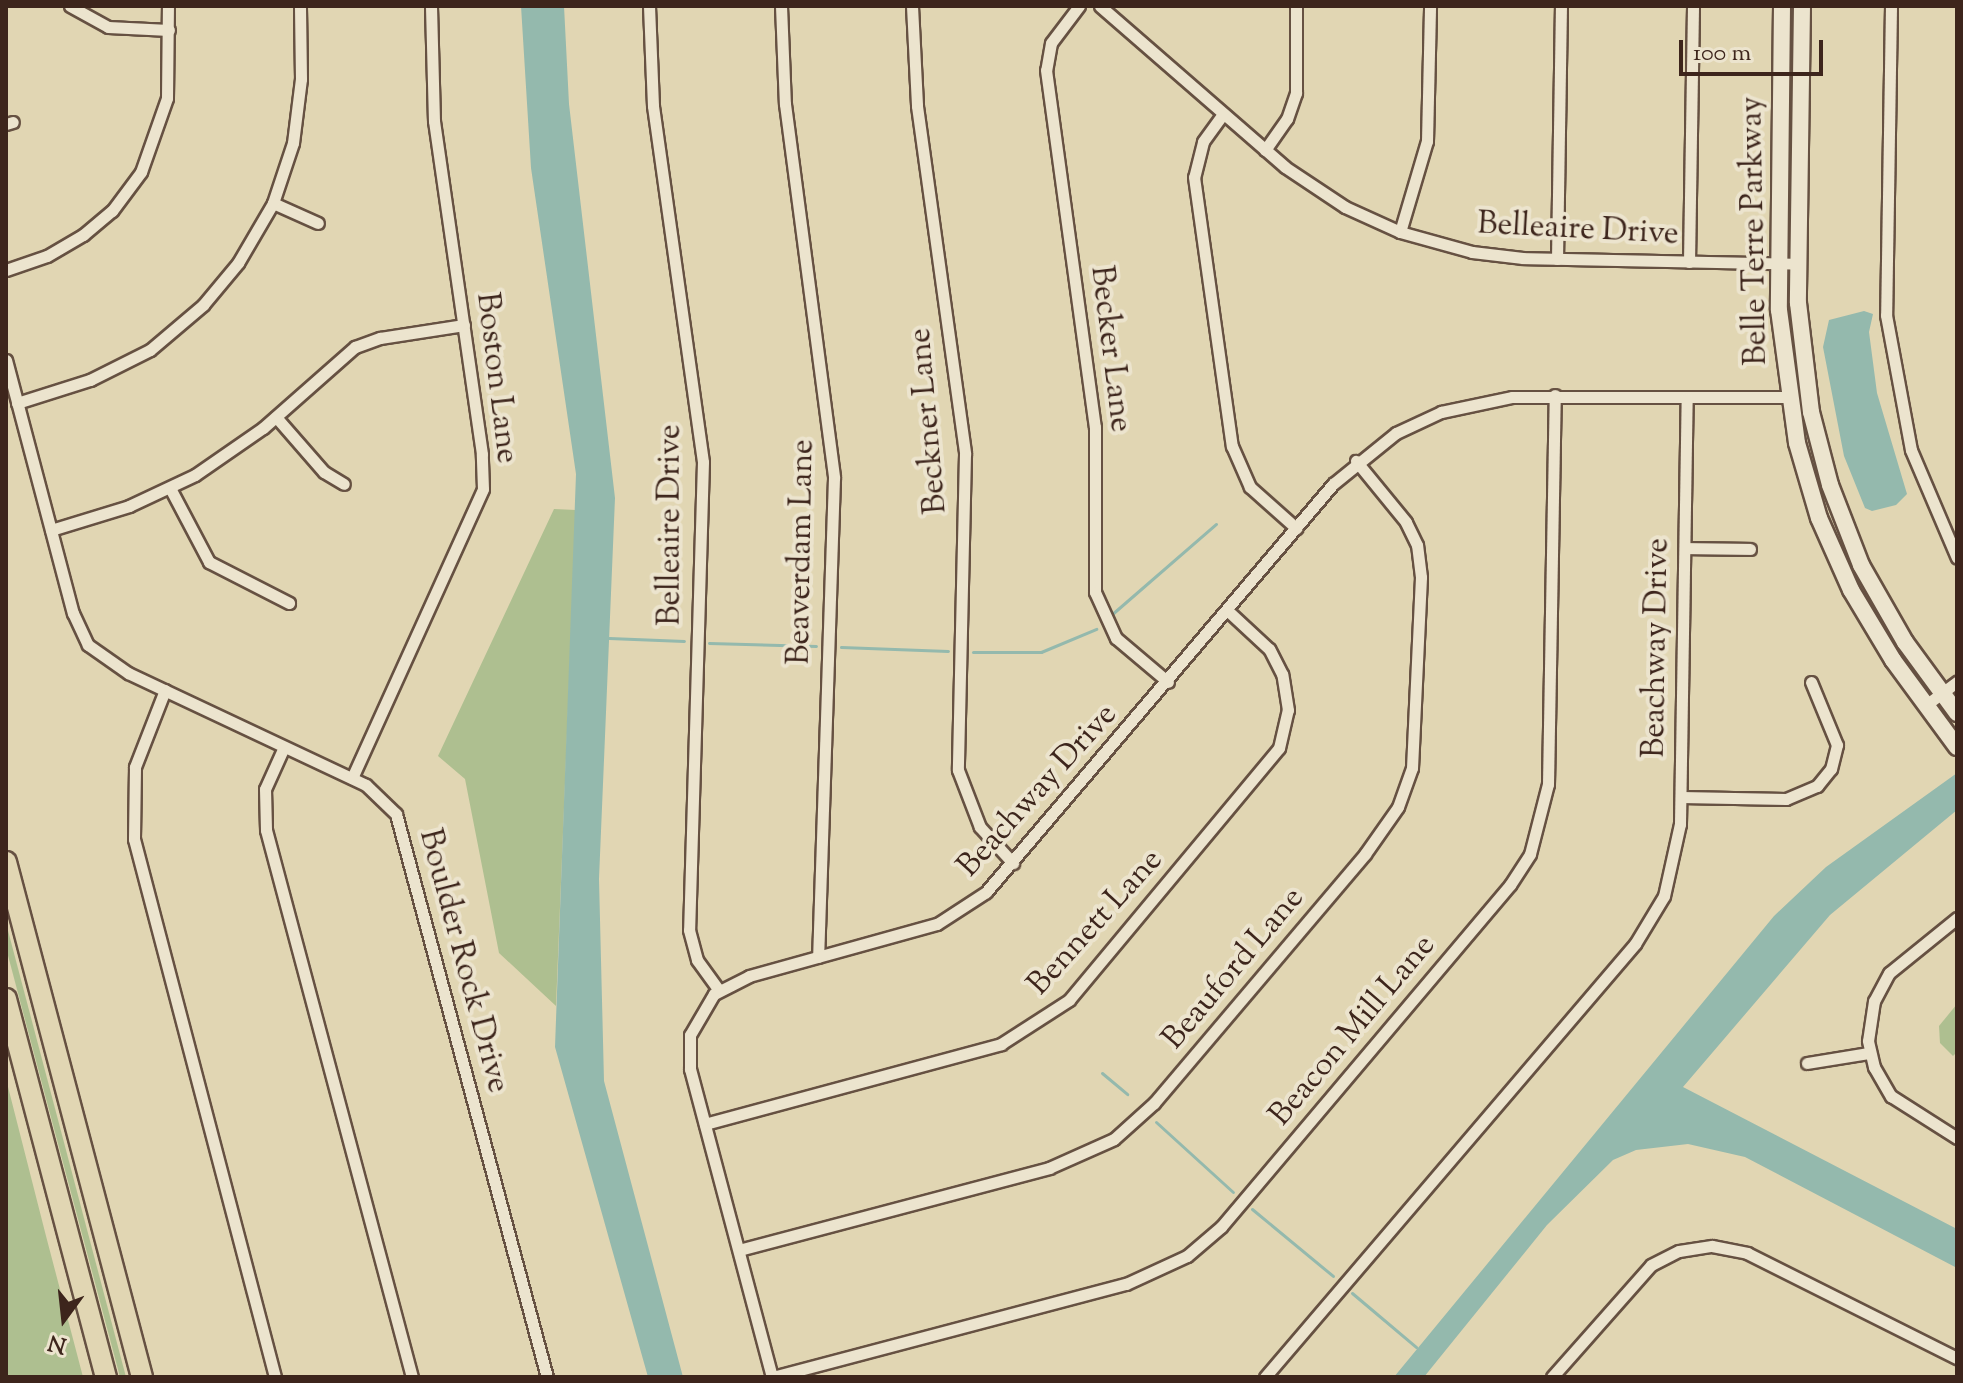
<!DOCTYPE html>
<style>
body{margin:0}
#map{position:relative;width:1963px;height:1383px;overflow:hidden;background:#e1d6b3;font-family:"Sorts Mill Goudy",serif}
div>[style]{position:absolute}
.green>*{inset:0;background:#aebf90}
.water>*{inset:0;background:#94b9ad}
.stream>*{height:3px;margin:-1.5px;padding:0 1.5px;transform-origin:1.5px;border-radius:1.5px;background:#94b9ad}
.roads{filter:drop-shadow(2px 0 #665142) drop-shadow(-2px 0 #665142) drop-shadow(0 2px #665142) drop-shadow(0 -2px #665142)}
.minor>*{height:11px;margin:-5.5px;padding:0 5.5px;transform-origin:5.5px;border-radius:5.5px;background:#ece4ce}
.secondary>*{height:16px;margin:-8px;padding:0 8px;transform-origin:8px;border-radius:8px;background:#ece4ce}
.motorway>*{height:20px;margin:-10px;padding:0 10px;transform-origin:10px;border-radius:10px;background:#e1d6b3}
span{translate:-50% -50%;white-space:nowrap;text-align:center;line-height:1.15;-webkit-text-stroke:8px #ece4ce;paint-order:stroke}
.street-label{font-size:32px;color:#3d251c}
.frame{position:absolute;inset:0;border:8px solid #3d251c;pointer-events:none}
.north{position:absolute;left:24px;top:1279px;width:80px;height:80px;-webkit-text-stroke:6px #ece4ce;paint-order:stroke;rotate:195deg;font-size:22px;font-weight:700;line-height:32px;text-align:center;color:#3d251c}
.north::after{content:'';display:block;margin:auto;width:28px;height:36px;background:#3d251c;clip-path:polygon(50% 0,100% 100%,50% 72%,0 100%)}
.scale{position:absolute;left:1679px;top:40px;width:144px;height:36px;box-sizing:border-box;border:4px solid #3d251c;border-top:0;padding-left:10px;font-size:24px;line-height:28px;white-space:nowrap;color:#3d251c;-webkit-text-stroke:6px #ece4ce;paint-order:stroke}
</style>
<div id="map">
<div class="green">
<i style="clip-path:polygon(554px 509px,576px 510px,556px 1006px,499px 953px,465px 779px,438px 756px)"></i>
<i style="clip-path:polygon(6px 923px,126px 1377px,120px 1377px,6px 948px)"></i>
<i style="clip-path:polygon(1957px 1004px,1957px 1052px,1953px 1056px,1940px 1043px,1939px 1026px)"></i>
<i style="clip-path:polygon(6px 1079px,46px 1236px,83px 1377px,6px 1377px)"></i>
</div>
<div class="water">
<i style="clip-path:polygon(521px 6px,564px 6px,569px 104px,615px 498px,599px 879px,604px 1081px,683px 1377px,648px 1377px,555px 1047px,576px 474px,531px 168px)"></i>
<i style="clip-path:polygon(1864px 311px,1873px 314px,1869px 332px,1877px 393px,1907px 494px,1896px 505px,1872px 511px,1865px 508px,1844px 456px,1823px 347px,1829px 320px)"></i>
<i style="clip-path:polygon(1957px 773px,1957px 810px,1830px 915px,1683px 1087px,1957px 1229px,1957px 1268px,1745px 1157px,1688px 1144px,1636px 1150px,1613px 1160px,1547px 1225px,1424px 1377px,1394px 1377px,1774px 916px,1826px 867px)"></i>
</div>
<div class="stream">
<i style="left:1111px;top:615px;width:139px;rotate:-40.9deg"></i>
<i style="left:609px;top:638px;width:75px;rotate:2.3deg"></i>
<i style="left:709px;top:643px;width:107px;rotate:1.6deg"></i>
<i style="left:841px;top:647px;width:107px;rotate:2.1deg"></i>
<i style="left:973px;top:652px;width:68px"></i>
<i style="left:1041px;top:652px;width:60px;rotate:-22.7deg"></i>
<i style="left:1102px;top:1073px;width:33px;rotate:40deg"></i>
<i style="left:1156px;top:1122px;width:104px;rotate:42.3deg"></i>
<i style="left:1252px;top:1209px;width:105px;rotate:39.6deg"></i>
<i style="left:1352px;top:1293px;width:84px;rotate:40.2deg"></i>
</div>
<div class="roads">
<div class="minor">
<i style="left:70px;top:6px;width:43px;rotate:28.9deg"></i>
<i style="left:108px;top:27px;width:61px;rotate:2.8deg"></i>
<i style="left:649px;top:6px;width:100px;rotate:87.7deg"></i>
<i style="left:653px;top:106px;width:359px;rotate:82deg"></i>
<i style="left:703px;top:462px;width:468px;rotate:91.7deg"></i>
<i style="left:689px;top:930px;width:31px;rotate:75deg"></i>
<i style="left:697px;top:960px;width:37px;rotate:54deg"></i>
<i style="left:781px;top:6px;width:98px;rotate:87.7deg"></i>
<i style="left:785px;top:104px;width:377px;rotate:82.5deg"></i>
<i style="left:834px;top:478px;width:479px;rotate:91.9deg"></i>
<i style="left:912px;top:6px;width:100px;rotate:87.1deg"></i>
<i style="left:917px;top:106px;width:351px;rotate:82.1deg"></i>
<i style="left:965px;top:454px;width:316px;rotate:91.3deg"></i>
<i style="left:958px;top:770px;width:61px;rotate:68.9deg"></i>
<i style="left:980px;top:827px;width:49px;rotate:47.5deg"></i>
<i style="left:1079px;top:6px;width:46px;rotate:127.1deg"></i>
<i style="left:1051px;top:43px;width:27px;rotate:100deg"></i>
<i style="left:1046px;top:70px;width:360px;rotate:82.2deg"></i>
<i style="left:1095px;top:427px;width:165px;rotate:90deg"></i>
<i style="left:1095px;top:592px;width:51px;rotate:65.5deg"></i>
<i style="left:1116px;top:638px;width:68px;rotate:40.2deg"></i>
<i style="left:1100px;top:6px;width:245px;rotate:41deg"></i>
<i style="left:1285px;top:167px;width:72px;rotate:33.7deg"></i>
<i style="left:1345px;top:207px;width:60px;rotate:24.4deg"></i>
<i style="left:1400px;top:232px;width:75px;rotate:15.5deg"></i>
<i style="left:1472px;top:252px;width:51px;rotate:6.7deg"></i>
<i style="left:1523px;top:258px;width:275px;rotate:1.2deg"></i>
<i style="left:1891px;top:6px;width:309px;rotate:90.9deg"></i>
<i style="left:1886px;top:315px;width:137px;rotate:79.5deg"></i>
<i style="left:1911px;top:450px;width:117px;rotate:66.9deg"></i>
<i style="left:1223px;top:114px;width:34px;rotate:126deg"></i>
<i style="left:1203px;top:142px;width:36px;rotate:104deg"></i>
<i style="left:1194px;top:177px;width:272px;rotate:82deg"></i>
<i style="left:1232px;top:446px;width:45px;rotate:66.3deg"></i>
<i style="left:1250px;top:487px;width:62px;rotate:41.7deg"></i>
<i style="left:6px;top:124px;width:7px;rotate:-16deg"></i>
<i style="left:1265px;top:150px;width:38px;rotate:-55deg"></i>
<i style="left:1287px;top:119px;width:28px;rotate:-71deg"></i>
<i style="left:1296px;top:93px;width:87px;rotate:-90deg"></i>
<i style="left:273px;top:203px;width:49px;rotate:24deg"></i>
<i style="left:1400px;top:232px;width:95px;rotate:-73.5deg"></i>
<i style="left:1427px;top:141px;width:135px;rotate:-88.7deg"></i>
<i style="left:1557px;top:259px;width:253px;rotate:-89.1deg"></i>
<i style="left:1689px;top:262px;width:256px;rotate:-89.1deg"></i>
<i style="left:6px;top:270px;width:43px;rotate:-18.9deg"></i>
<i style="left:47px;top:256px;width:42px;rotate:-30.3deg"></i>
<i style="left:83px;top:235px;width:38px;rotate:-40deg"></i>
<i style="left:112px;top:211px;width:49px;rotate:-53.4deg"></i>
<i style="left:141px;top:172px;width:78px;rotate:-70.6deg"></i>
<i style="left:167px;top:98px;width:92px;rotate:-89.4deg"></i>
<i style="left:6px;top:360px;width:262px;rotate:75.2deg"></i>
<i style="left:73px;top:613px;width:35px;rotate:65deg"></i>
<i style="left:88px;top:645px;width:49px;rotate:35deg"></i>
<i style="left:128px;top:673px;width:263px;rotate:25.2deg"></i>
<i style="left:366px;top:785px;width:42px;rotate:44deg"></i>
<i style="left:396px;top:814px;width:583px;rotate:74.99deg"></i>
<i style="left:17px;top:403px;width:77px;rotate:-17.5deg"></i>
<i style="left:90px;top:380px;width:67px;rotate:-26.6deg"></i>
<i style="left:150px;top:350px;width:70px;rotate:-40.3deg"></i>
<i style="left:203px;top:305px;width:55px;rotate:-50.2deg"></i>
<i style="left:238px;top:263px;width:69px;rotate:-59.7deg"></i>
<i style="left:273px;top:203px;width:63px;rotate:-71.6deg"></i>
<i style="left:293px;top:143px;width:64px;rotate:-82.9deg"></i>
<i style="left:301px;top:79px;width:73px;rotate:-90.8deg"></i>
<i style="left:276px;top:417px;width:73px;rotate:48.9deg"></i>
<i style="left:324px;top:472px;width:23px;rotate:31deg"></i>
<i style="left:170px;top:488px;width:84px;rotate:62.2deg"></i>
<i style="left:209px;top:562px;width:90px;rotate:27.1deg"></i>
<i style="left:51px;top:530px;width:82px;rotate:-17.1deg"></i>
<i style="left:129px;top:506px;width:73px;rotate:-25.2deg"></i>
<i style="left:195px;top:475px;width:83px;rotate:-34.7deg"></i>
<i style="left:263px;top:428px;width:123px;rotate:-41.4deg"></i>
<i style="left:355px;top:347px;width:27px;rotate:-20deg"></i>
<i style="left:380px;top:338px;width:85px;rotate:-8.8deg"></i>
<i style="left:1685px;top:548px;width:65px;rotate:0.9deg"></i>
<i style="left:165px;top:690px;width:83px;rotate:111.3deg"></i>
<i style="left:135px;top:767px;width:72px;rotate:90.8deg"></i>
<i style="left:134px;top:839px;width:556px;rotate:75.31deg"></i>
<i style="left:1926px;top:705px;width:39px;rotate:-37deg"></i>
<i style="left:284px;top:747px;width:46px;rotate:114.3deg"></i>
<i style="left:265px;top:789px;width:41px;rotate:88.6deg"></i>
<i style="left:266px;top:830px;width:566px;rotate:75.06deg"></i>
<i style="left:352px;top:778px;width:317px;rotate:-65.6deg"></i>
<i style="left:483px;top:489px;width:35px;rotate:-92deg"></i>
<i style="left:482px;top:454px;width:336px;rotate:-98.2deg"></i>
<i style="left:434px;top:121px;width:115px;rotate:-91.5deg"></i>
<i style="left:1681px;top:797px;width:105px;rotate:1.1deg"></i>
<i style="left:1786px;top:799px;width:34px;rotate:-23deg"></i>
<i style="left:1817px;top:786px;width:22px;rotate:-51deg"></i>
<i style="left:1831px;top:769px;width:25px;rotate:-76deg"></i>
<i style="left:1837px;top:745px;width:68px;rotate:-112.4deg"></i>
<i style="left:1957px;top:918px;width:87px;rotate:141deg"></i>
<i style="left:1889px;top:973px;width:32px;rotate:118deg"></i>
<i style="left:1874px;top:1001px;width:40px;rotate:98.5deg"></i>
<i style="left:1868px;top:1041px;width:27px;rotate:77deg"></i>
<i style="left:1874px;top:1067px;width:34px;rotate:60deg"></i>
<i style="left:1891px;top:1096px;width:78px;rotate:32.5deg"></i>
<i style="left:1807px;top:1063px;width:63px;rotate:-9.2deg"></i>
<i style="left:705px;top:1124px;width:307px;rotate:-15.1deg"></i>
<i style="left:1001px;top:1044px;width:81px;rotate:-32.9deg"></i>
<i style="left:1069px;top:1000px;width:328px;rotate:-50.2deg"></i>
<i style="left:1279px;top:748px;width:39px;rotate:-77deg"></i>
<i style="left:1288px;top:710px;width:36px;rotate:-99deg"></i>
<i style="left:1282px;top:674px;width:28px;rotate:-117deg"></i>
<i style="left:1269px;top:649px;width:57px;rotate:-137.1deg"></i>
<i style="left:739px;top:1250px;width:321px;rotate:-14.8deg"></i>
<i style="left:1049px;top:1168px;width:71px;rotate:-24deg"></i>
<i style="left:1114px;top:1139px;width:54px;rotate:-42deg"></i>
<i style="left:1154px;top:1103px;width:326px;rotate:-49.7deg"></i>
<i style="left:1365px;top:854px;width:57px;rotate:-54.9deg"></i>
<i style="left:1398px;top:807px;width:41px;rotate:-70.3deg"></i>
<i style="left:1412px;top:768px;width:191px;rotate:-87.3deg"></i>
<i style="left:1421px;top:577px;width:32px;rotate:-97deg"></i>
<i style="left:1417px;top:545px;width:25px;rotate:-116deg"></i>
<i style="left:1406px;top:522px;width:79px;rotate:-129.3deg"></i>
<i style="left:772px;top:1377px;width:319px;rotate:-104.9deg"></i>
<i style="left:690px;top:1069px;width:34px;rotate:-90deg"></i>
<i style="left:690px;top:1035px;width:48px;rotate:-59.7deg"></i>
<i style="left:714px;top:994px;width:39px;rotate:-27deg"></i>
<i style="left:749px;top:976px;width:195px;rotate:-15.5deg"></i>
<i style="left:937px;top:924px;width:59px;rotate:-33.1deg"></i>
<i style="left:986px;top:892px;width:536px;rotate:-49.62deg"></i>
<i style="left:1333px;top:484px;width:81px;rotate:-39deg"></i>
<i style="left:1396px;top:433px;width:50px;rotate:-25deg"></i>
<i style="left:1441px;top:412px;width:73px;rotate:-11.9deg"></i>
<i style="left:1512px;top:397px;width:276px"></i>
<i style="left:773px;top:1377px;width:365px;rotate:-14.8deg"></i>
<i style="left:1126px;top:1284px;width:67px;rotate:-24.7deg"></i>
<i style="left:1187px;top:1256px;width:45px;rotate:-40.5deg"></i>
<i style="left:1221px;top:1227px;width:448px;rotate:-49.8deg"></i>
<i style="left:1510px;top:885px;width:37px;rotate:-57deg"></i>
<i style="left:1530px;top:854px;width:72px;rotate:-75.6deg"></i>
<i style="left:1548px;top:784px;width:389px;rotate:-89deg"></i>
<i style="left:1265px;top:1377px;width:570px;rotate:-49.49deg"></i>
<i style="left:1635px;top:944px;width:56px;rotate:-58.9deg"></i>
<i style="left:1664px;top:896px;width:74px;rotate:-77.5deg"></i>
<i style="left:1680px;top:824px;width:426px;rotate:-89.1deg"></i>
<i style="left:1552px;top:1377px;width:149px;rotate:-48.5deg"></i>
<i style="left:1651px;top:1265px;width:31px;rotate:-27deg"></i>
<i style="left:1679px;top:1251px;width:33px;rotate:-9deg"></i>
<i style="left:1712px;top:1246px;width:36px;rotate:11deg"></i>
<i style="left:1747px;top:1253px;width:235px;rotate:26.6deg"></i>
</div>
<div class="secondary">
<i style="left:1782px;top:6px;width:304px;rotate:90.6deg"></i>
<i style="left:1779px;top:310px;width:134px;rotate:82.3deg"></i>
<i style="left:1797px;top:443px;width:78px;rotate:73.7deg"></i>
<i style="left:1819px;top:518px;width:79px;rotate:66deg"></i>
<i style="left:1851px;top:590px;width:82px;rotate:59deg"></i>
<i style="left:1893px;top:660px;width:108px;rotate:53.7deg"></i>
<i style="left:1802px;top:6px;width:297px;rotate:90.8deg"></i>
<i style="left:1798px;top:303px;width:110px;rotate:83.2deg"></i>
<i style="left:1811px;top:412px;width:75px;rotate:75.4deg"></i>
<i style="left:1830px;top:485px;width:86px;rotate:68.8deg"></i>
<i style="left:1861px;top:565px;width:89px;rotate:60.3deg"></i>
<i style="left:1905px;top:642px;width:88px;rotate:53.8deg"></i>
</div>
<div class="motorway">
<i style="left:6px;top:862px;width:533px;rotate:75.21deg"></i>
<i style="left:6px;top:999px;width:391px;rotate:75.2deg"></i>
</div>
</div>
<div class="street-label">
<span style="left:1578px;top:230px;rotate:3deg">Belleaire Drive</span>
<span style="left:1755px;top:231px;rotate:-91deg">Belle Terre Parkway</span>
<span style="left:1110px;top:349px;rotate:83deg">Becker Lane</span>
<span style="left:496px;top:378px;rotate:83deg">Boston Lane</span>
<span style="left:929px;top:421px;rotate:-95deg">Beckner Lane</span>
<span style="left:671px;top:525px;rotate:-90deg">Belleaire Drive</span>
<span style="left:802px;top:552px;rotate:-89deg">Beaverdam Lane</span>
<span style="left:1657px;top:648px;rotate:-89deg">Beachway Drive</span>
<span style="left:1038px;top:791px;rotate:-48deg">Beachway Drive</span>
<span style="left:1096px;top:923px;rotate:-48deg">Bennett Lane</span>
<span style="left:463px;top:961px;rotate:75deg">Boulder Rock Drive</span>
<span style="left:1234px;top:969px;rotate:-50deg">Beauford Lane</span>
<span style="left:1353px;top:1031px;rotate:-50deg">Beacon Mill Lane</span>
</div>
<div class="frame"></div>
<div class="north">N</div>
<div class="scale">100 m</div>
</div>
